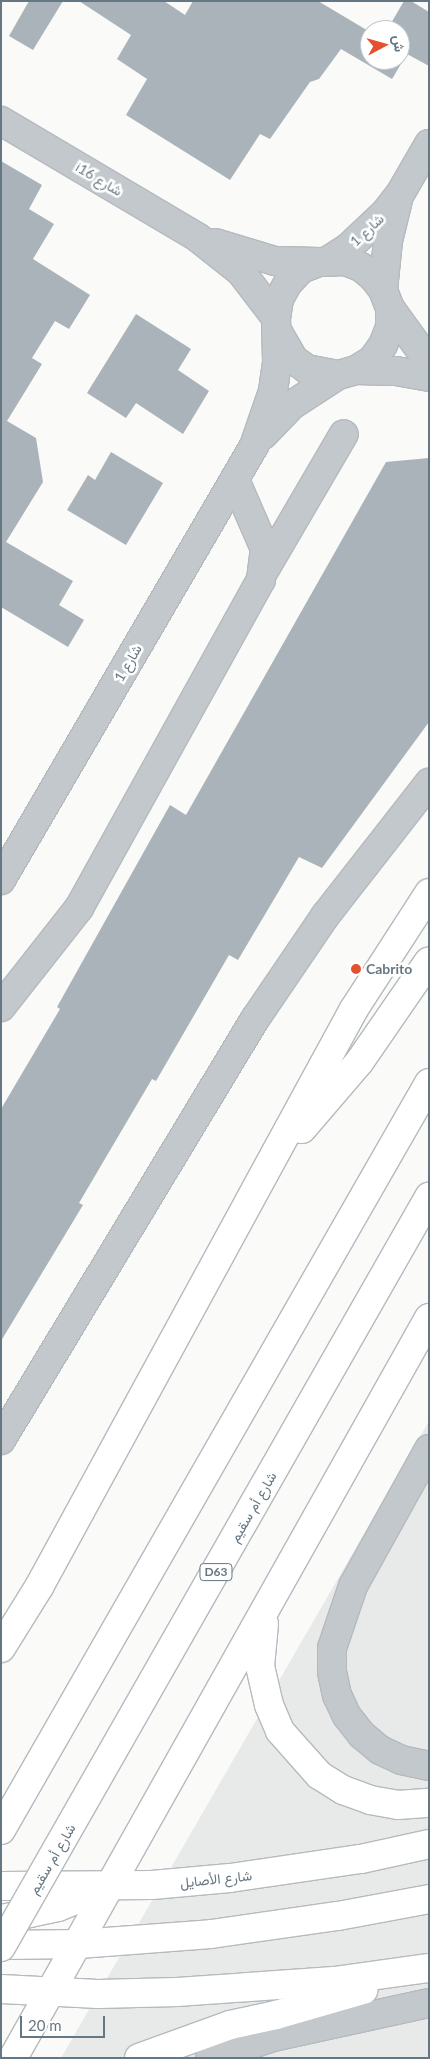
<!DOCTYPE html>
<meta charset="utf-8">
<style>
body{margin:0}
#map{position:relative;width:430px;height:2059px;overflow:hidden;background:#fafaf8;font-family:Lato,Vazirmatn,sans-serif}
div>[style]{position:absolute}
.built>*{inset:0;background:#e8e9e9}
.building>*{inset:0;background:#aab3b9}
.roads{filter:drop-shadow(1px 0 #b5babe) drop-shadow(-1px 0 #b5babe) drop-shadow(0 1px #b5babe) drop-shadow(0 -1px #b5babe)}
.minor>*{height:28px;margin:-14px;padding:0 14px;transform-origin:14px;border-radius:14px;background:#c3c8cc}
.major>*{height:28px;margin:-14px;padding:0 14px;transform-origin:14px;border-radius:14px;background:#fff}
.bridges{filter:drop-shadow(1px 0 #b5babe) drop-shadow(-1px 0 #b5babe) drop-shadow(0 1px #b5babe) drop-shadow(0 -1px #b5babe)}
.major-bridge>*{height:28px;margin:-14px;padding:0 14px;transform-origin:14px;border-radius:14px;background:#fff}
.dots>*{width:14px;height:14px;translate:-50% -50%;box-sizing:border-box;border:2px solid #fff;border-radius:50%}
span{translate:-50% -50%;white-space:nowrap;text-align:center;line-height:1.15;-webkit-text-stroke:5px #fff;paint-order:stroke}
.shield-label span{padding:1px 4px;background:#fff;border:1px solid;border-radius:4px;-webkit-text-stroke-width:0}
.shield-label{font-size:12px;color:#657783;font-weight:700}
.street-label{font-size:14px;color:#657783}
.poi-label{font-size:14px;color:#657783;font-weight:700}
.left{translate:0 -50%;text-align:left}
.frame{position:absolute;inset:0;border:2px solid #657783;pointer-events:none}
.north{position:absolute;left:360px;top:20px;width:50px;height:50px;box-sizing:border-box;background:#fff;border:1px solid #c1c9cd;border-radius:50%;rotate:84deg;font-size:14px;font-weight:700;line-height:20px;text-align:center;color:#657783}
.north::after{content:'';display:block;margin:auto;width:18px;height:22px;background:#e3512f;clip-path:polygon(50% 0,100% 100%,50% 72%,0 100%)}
.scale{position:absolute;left:20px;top:2016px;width:85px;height:22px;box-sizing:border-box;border:2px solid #657783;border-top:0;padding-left:6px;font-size:15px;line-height:18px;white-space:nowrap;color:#657783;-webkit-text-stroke:4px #fff;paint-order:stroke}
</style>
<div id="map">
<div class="built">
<i style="clip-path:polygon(429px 1421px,429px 2058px,61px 2058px)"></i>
</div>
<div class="building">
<i style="clip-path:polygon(29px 1px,63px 1px,33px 50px,9px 36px)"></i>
<i style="clip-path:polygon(79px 1px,164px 1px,185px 15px,193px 1px,318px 1px,370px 32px,370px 60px,400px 60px,400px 30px,387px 30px,404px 1px,411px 1px,429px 12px,429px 66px,407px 54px,392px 79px,341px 49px,319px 79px,310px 82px,270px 139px,260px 134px,230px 180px,126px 115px,147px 79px,117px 59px,131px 35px)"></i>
<i style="clip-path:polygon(1px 161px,42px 185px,29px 209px,54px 224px,33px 259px,90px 295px,69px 329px,55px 321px,32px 358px,42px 364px,7px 421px,36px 438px,43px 482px,6px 542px,73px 581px,59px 605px,84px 620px,68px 647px,1px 607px)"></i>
<i style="clip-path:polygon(136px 314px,191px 349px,178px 370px,209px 391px,183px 434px,136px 403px,126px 418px,87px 393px)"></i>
<i style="clip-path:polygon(111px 452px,163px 483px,126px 545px,67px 510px,88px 475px,95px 480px)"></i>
<i style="clip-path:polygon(429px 458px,429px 722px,322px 868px,299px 857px,238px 960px,229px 955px,156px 1081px,152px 1079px,79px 1203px,83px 1205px,1px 1341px,1px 1109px,60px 1009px,57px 1007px,170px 805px,186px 815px,386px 462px)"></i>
</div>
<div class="roads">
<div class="minor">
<i style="left:1px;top:121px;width:228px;rotate:30.6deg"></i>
<i style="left:197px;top:237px;width:56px;rotate:38.5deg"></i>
<i style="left:241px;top:272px;width:58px;rotate:52.7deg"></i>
<i style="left:215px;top:243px;width:63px;rotate:16.7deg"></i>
<i style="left:275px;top:261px;width:44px;rotate:1.3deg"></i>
<i style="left:329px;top:260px;width:24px;rotate:-33deg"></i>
<i style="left:349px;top:247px;width:50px;rotate:-43.4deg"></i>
<i style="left:385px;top:213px;width:24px;rotate:-52deg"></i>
<i style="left:400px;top:194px;width:58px;rotate:-59.9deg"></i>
<i style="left:383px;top:290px;width:49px;rotate:-84.2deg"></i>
<i style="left:388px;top:241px;width:42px;rotate:-76.3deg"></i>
<i style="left:390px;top:308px;width:67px;rotate:54.2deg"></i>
<i style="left:356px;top:370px;width:40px;rotate:1.4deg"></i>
<i style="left:396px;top:371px;width:34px;rotate:10deg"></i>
<i style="left:263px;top:435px;width:42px;rotate:-46deg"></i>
<i style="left:292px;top:405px;width:55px;rotate:-33.1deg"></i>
<i style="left:265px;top:569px;width:156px;rotate:-59.7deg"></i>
<i style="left:1px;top:880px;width:502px;rotate:-59.76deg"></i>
<i style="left:254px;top:446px;width:58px;rotate:-70.9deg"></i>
<i style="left:273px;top:391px;width:30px;rotate:-82deg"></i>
<i style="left:277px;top:361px;width:43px;rotate:-91.3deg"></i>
<i style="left:276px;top:318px;width:19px;rotate:-81deg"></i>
<i style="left:279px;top:299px;width:18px;rotate:-61deg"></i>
<i style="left:288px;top:283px;width:19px;rotate:-47deg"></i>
<i style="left:301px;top:269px;width:19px;rotate:-21deg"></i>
<i style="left:319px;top:262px;width:26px;rotate:-2deg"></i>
<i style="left:345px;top:261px;width:17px;rotate:21deg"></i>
<i style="left:361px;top:267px;width:16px;rotate:40deg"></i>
<i style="left:373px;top:277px;width:16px;rotate:52deg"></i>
<i style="left:383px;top:290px;width:19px;rotate:69deg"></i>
<i style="left:390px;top:308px;width:19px;rotate:90deg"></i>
<i style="left:390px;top:327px;width:19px;rotate:111deg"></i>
<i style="left:383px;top:345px;width:19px;rotate:126deg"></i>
<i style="left:372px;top:360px;width:19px;rotate:148deg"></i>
<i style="left:356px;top:370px;width:19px;rotate:164deg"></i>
<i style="left:338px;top:375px;width:32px;rotate:-169deg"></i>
<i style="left:307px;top:369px;width:16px;rotate:-145deg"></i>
<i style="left:294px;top:360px;width:32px;rotate:-120deg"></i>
<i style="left:1px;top:1007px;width:126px;rotate:-51.8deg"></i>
<i style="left:79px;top:908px;width:375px;rotate:-61deg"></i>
<i style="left:261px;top:580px;width:31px;rotate:-83deg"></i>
<i style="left:265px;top:549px;width:75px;rotate:-113.5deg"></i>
<i style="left:1px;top:1440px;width:492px;rotate:-58.9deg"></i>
<i style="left:255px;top:1019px;width:125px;rotate:-55.8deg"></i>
<i style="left:325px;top:916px;width:169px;rotate:-52deg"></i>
<i style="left:429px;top:1449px;width:157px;rotate:119deg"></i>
<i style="left:353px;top:1586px;width:65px;rotate:108.7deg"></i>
<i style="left:332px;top:1648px;width:24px;rotate:90deg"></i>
<i style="left:332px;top:1672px;width:24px;rotate:78deg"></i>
<i style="left:337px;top:1695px;width:23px;rotate:65deg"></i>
<i style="left:347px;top:1716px;width:24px;rotate:52deg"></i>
<i style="left:362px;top:1735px;width:23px;rotate:40deg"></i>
<i style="left:380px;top:1750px;width:23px;rotate:25deg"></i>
<i style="left:401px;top:1760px;width:29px;rotate:12deg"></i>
<i style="left:210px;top:2058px;width:66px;rotate:-18.4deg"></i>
<i style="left:273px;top:2037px;width:160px;rotate:-12.3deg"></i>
</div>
<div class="major">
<i style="left:302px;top:1129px;width:89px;rotate:-49.5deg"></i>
<i style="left:360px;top:1061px;width:121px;rotate:-55.4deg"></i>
<i style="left:264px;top:1624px;width:42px;rotate:95.4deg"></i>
<i style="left:260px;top:1666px;width:40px;rotate:77deg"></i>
<i style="left:269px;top:1705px;width:28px;rotate:67deg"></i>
<i style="left:280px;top:1731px;width:59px;rotate:48.4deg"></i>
<i style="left:319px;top:1775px;width:28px;rotate:32deg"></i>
<i style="left:343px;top:1790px;width:29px;rotate:20deg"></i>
<i style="left:370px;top:1800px;width:28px;rotate:10deg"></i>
<i style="left:398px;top:1805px;width:31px;rotate:-4deg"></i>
<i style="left:1px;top:1648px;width:72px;rotate:-58.1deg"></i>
<i style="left:39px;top:1587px;width:658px;rotate:-61.41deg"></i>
<i style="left:354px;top:1009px;width:138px;rotate:-57.1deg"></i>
<i style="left:1px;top:1830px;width:861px;rotate:-60.19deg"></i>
<i style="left:1px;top:1886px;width:151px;rotate:-0.4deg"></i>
<i style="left:152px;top:1885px;width:78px;rotate:-5.1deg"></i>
<i style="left:230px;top:1878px;width:132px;rotate:-8.3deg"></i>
<i style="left:361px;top:1859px;width:70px;rotate:-12.4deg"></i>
<i style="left:2px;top:1919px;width:57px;rotate:-12.1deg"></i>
<i style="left:58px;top:1907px;width:40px;rotate:-22deg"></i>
<i style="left:1px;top:1945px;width:78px;rotate:-0.7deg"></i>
<i style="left:79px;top:1944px;width:132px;rotate:-4.3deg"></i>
<i style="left:211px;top:1934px;width:128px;rotate:-8.1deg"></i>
<i style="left:338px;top:1916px;width:93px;rotate:-10.6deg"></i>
<i style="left:1px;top:1989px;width:97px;rotate:3deg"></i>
<i style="left:98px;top:1994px;width:79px;rotate:-1.5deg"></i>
<i style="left:177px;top:1992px;width:157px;rotate:-4deg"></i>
<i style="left:334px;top:1981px;width:96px;rotate:-7.8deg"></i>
<i style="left:13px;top:2058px;width:849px;rotate:-60.66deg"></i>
<i style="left:139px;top:2058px;width:97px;rotate:-19.9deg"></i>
<i style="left:230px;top:2025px;width:47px;rotate:-12.3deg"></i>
<i style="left:276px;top:2015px;width:91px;rotate:-16deg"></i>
</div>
</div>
<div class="bridges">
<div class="major-bridge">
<i style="left:1px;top:1947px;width:864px;rotate:-60.29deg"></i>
</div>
</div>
<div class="dots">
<i style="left:356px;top:969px;background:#e3512f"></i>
</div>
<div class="shield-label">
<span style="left:216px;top:1572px">D63</span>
</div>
<div class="street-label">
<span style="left:99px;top:179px;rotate:31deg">شارع 16ا</span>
<span style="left:367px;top:230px;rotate:-43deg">شارع 1</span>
<span style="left:128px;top:663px;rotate:-60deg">شارع 1</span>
<span style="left:253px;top:1507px;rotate:-60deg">شارع أم سقيم</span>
<span style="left:52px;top:1859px;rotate:-60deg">شارع أم سقيم</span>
<span style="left:216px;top:1879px;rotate:-6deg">شارع الأصايل</span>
</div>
<div class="poi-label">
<span class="left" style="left:366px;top:969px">Cabrito</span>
</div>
<div class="frame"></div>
<div class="north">ش</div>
<div class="scale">20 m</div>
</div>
